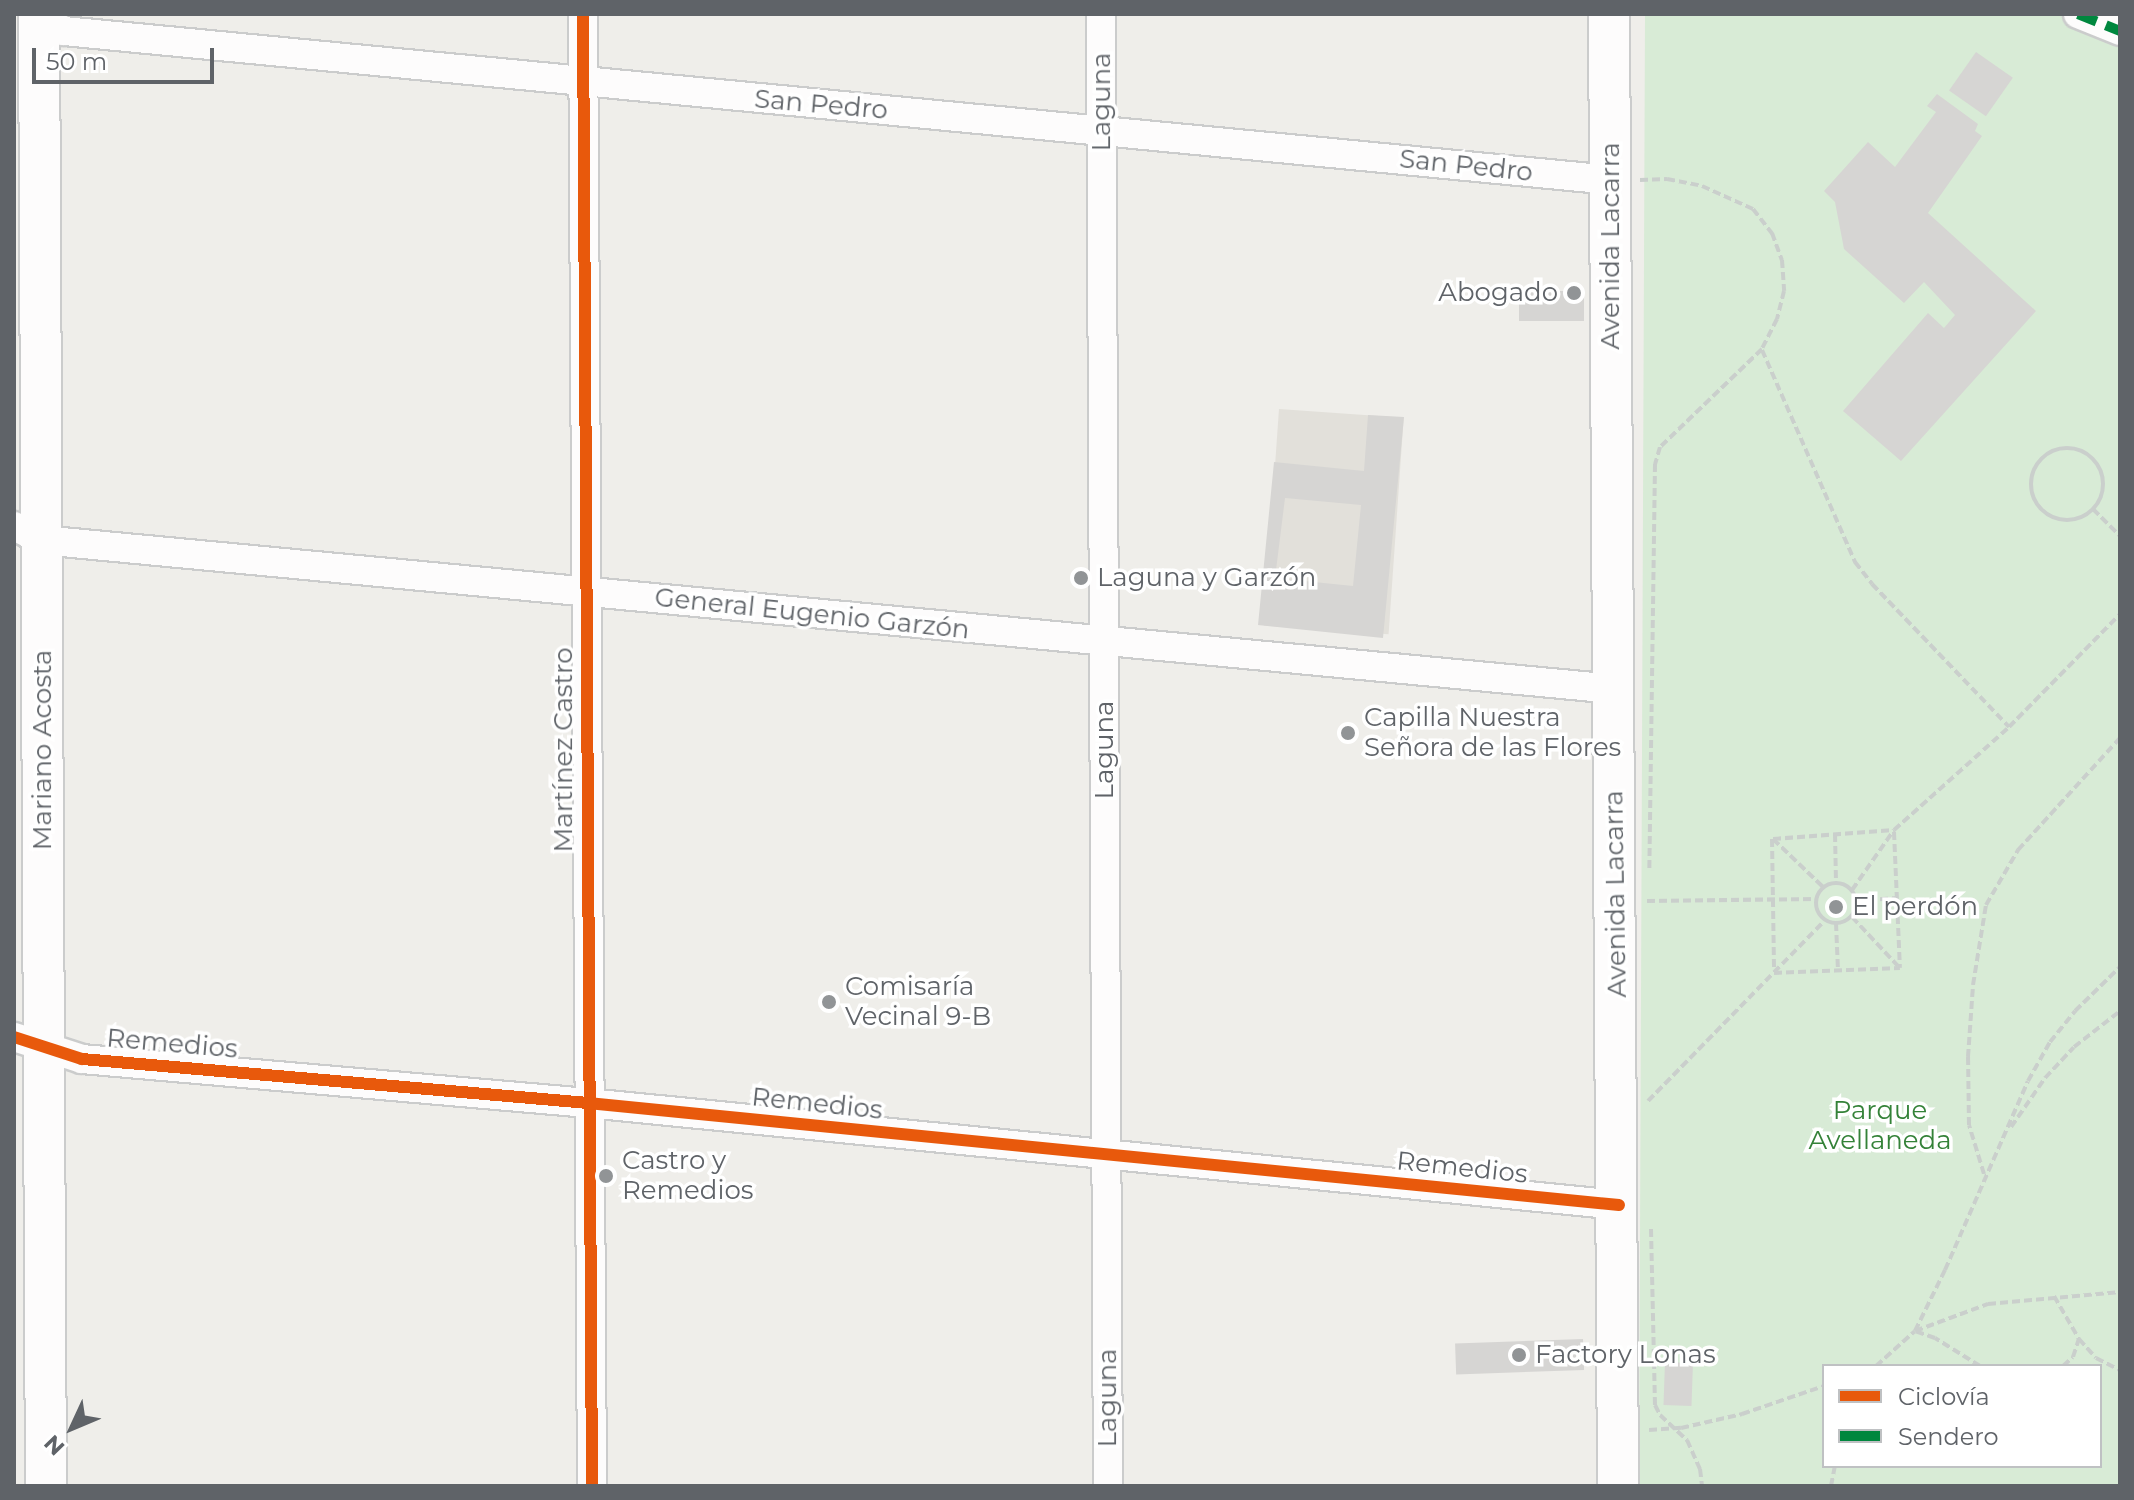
<!DOCTYPE html>
<meta charset="utf-8">
<style>
body{margin:0}
#map{position:relative;width:2134px;height:1500px;overflow:hidden;background:#efeeea;font-family:Montserrat,sans-serif}
div>[style]{position:absolute}
.education>*{inset:0;background:#e2e0da;transform-origin:0 0}
.green>*{inset:0;background:#d8ebd6}
.building>*{inset:0;background:#d6d5d3;transform-origin:0 0}
.path>*{height:4px;margin-top:-2px;transform-origin:0;background:repeating-linear-gradient(90deg,#cacfcc 0 8px,transparent 0 12px)}
.path>.ring{margin:-2px;padding:0;box-sizing:content-box;background:none;border:4px solid #cacfcc;border-radius:50%}
.roads{filter:drop-shadow(2px 0 #cbcccc) drop-shadow(-2px 0 #cbcccc) drop-shadow(0 2px #cbcccc) drop-shadow(0 -2px #cbcccc)}
.street>*{height:28px;margin:-14px;padding:0 14px;transform-origin:14px;border-radius:14px;background:#fdfcfc}
.secondary>*{height:40px;margin:-20px;padding:0 20px;transform-origin:20px;border-radius:20px;background:#fdfcfc}
.quiet>*{height:10px;margin-top:-5px;transform-origin:0;background:repeating-linear-gradient(90deg,#00873e 0 20px,transparent 0 30px)}
.cycleway>*{height:12px;margin:-6px;padding:0 6px;transform-origin:6px;border-radius:6px;background:#e8590c}
.dots>*{width:22px;height:22px;translate:-50% -50%;box-sizing:border-box;border:4px solid #fff;border-radius:50%}
span{translate:-50% -50%;white-space:nowrap;text-align:center;line-height:1.15;-webkit-text-stroke:7px #fff;paint-order:stroke}
.street-label{font-size:26px;color:#5f6368}
.poi-label{font-size:26px;color:#5f6368}
.right{translate:-100% -50%;text-align:right}
.left{translate:0 -50%;text-align:left}
.park-label{font-size:26px;color:#348238}
.frame{position:absolute;inset:0;border:16px solid #5f6368;pointer-events:none}
.legend{position:absolute;left:1822px;top:1364px;width:280px;height:104px;box-sizing:border-box;background:#fff;border:2px solid #bfc1c3;margin:0;padding:10px 14px;list-style:none;font-size:24px;color:#5f6368}
.legend li{display:flex;align-items:center;gap:16px;height:40px}
.legend b{width:40px;border:2px solid #bfc1c3}
.north{position:absolute;left:32px;top:1388px;width:80px;height:80px;-webkit-text-stroke:6px #fff;paint-order:stroke;rotate:226deg;font-size:22px;font-weight:700;line-height:32px;text-align:center;color:#5f6368}
.north::after{content:'';display:block;margin:auto;width:28px;height:36px;background:#5f6368;clip-path:polygon(50% 0,100% 100%,50% 72%,0 100%)}
.scale{position:absolute;left:32px;top:48px;width:182px;height:36px;box-sizing:border-box;border:4px solid #5f6368;border-top:0;padding-left:10px;font-size:24px;line-height:28px;white-space:nowrap;color:#5f6368;-webkit-text-stroke:6px #fff;paint-order:stroke}
</style>
<div id="map">
<div class="education">
<i style="left:1279px;top:409px;width:125px;height:217px;rotate:4deg"></i>
</div>
<div class="green">
<i style="clip-path:polygon(evenodd,1645px 14px,2120px 14px,2120px 1486px,1639px 1486px,1645px 14px,1824px 1366px,2100px 1366px,2100px 1466px,1824px 1466px,1824px 1366px)"></i>
</div>
<div class="building">
<i style="left:1976px;top:52px;width:45px;height:47px;rotate:35deg"></i>
<i style="clip-path:polygon(1937px 94px,1978px 124px,1975px 131px,1982px 136px,1928px 213px,2036px 311px,1901px 461px,1843px 411px,1928px 313px,1944px 328px,1955px 315px,1924px 282px,1904px 303px,1844px 249px,1835px 202px,1824px 191px,1868px 142px,1895px 167px,1936px 112px,1927px 106px)"></i>
<i style="left:1519px;top:291px;width:65px;height:30px"></i>
<i style="clip-path:polygon(evenodd,1368px 415px,1404px 417px,1383px 638px,1258px 625px,1274px 462px,1364px 471px,1368px 415px,1285px 498px,1361px 505px,1353px 586px,1275px 578px,1285px 498px)"></i>
<i style="left:1583px;top:1339px;width:31px;height:128px;rotate:88deg"></i>
<i style="left:1665px;top:1362px;width:28px;height:43px;rotate:2deg"></i>
</div>
<div class="path">
<i style="left:1640px;top:180px;width:27px;rotate:-2deg"></i>
<i style="left:1667px;top:179px;width:36px;rotate:11deg"></i>
<i style="left:1702px;top:186px;width:56px;rotate:24.3deg"></i>
<i style="left:1753px;top:209px;width:31px;rotate:52deg"></i>
<i style="left:1772px;top:233px;width:29px;rotate:70deg"></i>
<i style="left:1782px;top:260px;width:31px;rotate:86deg"></i>
<i style="left:1784px;top:291px;width:29px;rotate:104deg"></i>
<i style="left:1777px;top:319px;width:34px;rotate:117deg"></i>
<i style="left:1762px;top:349px;width:141px;rotate:136.1deg"></i>
<i style="left:1660px;top:447px;width:18px;rotate:106deg"></i>
<i style="left:1655px;top:464px;width:408px;rotate:90.8deg"></i>
<i style="left:1762px;top:350px;width:232px;rotate:66.3deg"></i>
<i style="left:1855px;top:562px;width:28px;rotate:52deg"></i>
<i style="left:1872px;top:584px;width:198px;rotate:46.2deg"></i>
<i class="ring" style="left:2031px;top:448px;width:68px;height:68px"></i>
<i style="left:2093px;top:509px;width:38px;rotate:45deg"></i>
<i style="left:1894px;top:832px;width:136px;rotate:87.5deg"></i>
<i style="left:1835px;top:834px;width:48px;rotate:88.8deg"></i>
<i style="left:1772px;top:839px;width:132px;rotate:89.1deg"></i>
<i style="left:1773px;top:839px;width:121px;rotate:-4.3deg"></i>
<i style="left:1773px;top:839px;width:69px;rotate:43.8deg"></i>
<i class="ring" style="left:1816px;top:883px;width:36px;height:36px"></i>
<i style="left:1852px;top:890px;width:73px;rotate:-55deg"></i>
<i style="left:1894px;top:830px;width:154px;rotate:-41.8deg"></i>
<i style="left:2009px;top:727px;width:158px;rotate:-45.5deg"></i>
<i style="left:1647px;top:901px;width:169px;rotate:-0.7deg"></i>
<i style="left:1856px;top:901px;width:41px;rotate:-4.2deg"></i>
<i style="left:1852px;top:917px;width:67px;rotate:46.8deg"></i>
<i style="left:1836px;top:923px;width:48px;rotate:87.6deg"></i>
<i style="left:1774px;top:973px;width:126px;rotate:-2.3deg"></i>
<i style="left:1648px;top:1101px;width:253px;rotate:-45.6deg"></i>
<i style="left:2011px;top:1127px;width:60px;rotate:-55.2deg"></i>
<i style="left:2045px;top:1078px;width:42px;rotate:-46.9deg"></i>
<i style="left:2074px;top:1047px;width:58px;rotate:-38deg"></i>
<i style="left:1984px;top:1174px;width:51px;rotate:-107deg"></i>
<i style="left:1969px;top:1125px;width:68px;rotate:-90.8deg"></i>
<i style="left:1968px;top:1057px;width:72px;rotate:-86deg"></i>
<i style="left:1973px;top:985px;width:81px;rotate:-80.8deg"></i>
<i style="left:1986px;top:905px;width:64px;rotate:-59.8deg"></i>
<i style="left:2018px;top:850px;width:151px;rotate:-47.7deg"></i>
<i style="left:1651px;top:1229px;width:176px;rotate:88.7deg"></i>
<i style="left:1655px;top:1405px;width:11px;rotate:63deg"></i>
<i style="left:1660px;top:1415px;width:37px;rotate:43deg"></i>
<i style="left:1687px;top:1440px;width:32px;rotate:66deg"></i>
<i style="left:1700px;top:1469px;width:17px;rotate:83deg"></i>
<i style="left:2054px;top:1296px;width:50px;rotate:59.8deg"></i>
<i style="left:2079px;top:1339px;width:25px;rotate:48deg"></i>
<i style="left:2096px;top:1358px;width:27px;rotate:27deg"></i>
<i style="left:1876px;top:1366px;width:52px;rotate:-41.9deg"></i>
<i style="left:1915px;top:1331px;width:78px;rotate:-20.3deg"></i>
<i style="left:1988px;top:1304px;width:133px;rotate:-5.2deg"></i>
<i style="left:1980px;top:1366px;width:53px;rotate:-148.1deg"></i>
<i style="left:1935px;top:1338px;width:21px;rotate:-161deg"></i>
<i style="left:1915px;top:1331px;width:68px;rotate:-63.8deg"></i>
<i style="left:1945px;top:1270px;width:206px;rotate:-66.3deg"></i>
<i style="left:2028px;top:1081px;width:45px;rotate:-60.6deg"></i>
<i style="left:2050px;top:1042px;width:40px;rotate:-51deg"></i>
<i style="left:2075px;top:1011px;width:63px;rotate:-44.4deg"></i>
<i style="left:2063px;top:1366px;width:13px;rotate:-42deg"></i>
<i style="left:2073px;top:1357px;width:19px;rotate:-72deg"></i>
<i style="left:1649px;top:1430px;width:32px;rotate:-4deg"></i>
<i style="left:1681px;top:1428px;width:63px;rotate:-12.9deg"></i>
<i style="left:1742px;top:1414px;width:87px;rotate:-18.9deg"></i>
<i style="left:1831px;top:1486px;width:20px;rotate:-79deg"></i>
</div>
<div class="roads">
<div class="street">
<i style="left:36px;top:14px;width:33px;rotate:31deg"></i>
<i style="left:64px;top:31px;width:1554px;rotate:5.5deg"></i>
<i style="left:583px;top:14px;width:1472px;rotate:89.65deg"></i>
<i style="left:1101px;top:14px;width:1472px;rotate:89.73deg"></i>
<i style="left:2078px;top:14px;width:45px;rotate:22deg"></i>
<i style="left:14px;top:526px;width:30px;rotate:27deg"></i>
<i style="left:41px;top:540px;width:1580px;rotate:5.41deg"></i>
<i style="left:14px;top:1037px;width:71px;rotate:17.9deg"></i>
<i style="left:82px;top:1059px;width:508px;rotate:4.97deg"></i>
<i style="left:588px;top:1103px;width:1036px;rotate:5.65deg"></i>
</div>
<div class="secondary">
<i style="left:39px;top:14px;width:1472px;rotate:89.73deg"></i>
<i style="left:1609px;top:14px;width:1472px;rotate:89.65deg"></i>
</div>
</div>
<div class="quiet">
<i style="left:2078px;top:14px;width:45px;rotate:22deg"></i>
</div>
<div class="cycleway">
<i style="left:583px;top:14px;width:1472px;rotate:89.65deg"></i>
<i style="left:14px;top:1037px;width:71px;rotate:17.9deg"></i>
<i style="left:82px;top:1059px;width:508px;rotate:4.97deg"></i>
<i style="left:588px;top:1103px;width:1036px;rotate:5.65deg"></i>
</div>
<div class="dots">
<i style="left:1574px;top:293px;background:#919496"></i>
<i style="left:1081px;top:578px;background:#919496"></i>
<i style="left:1348px;top:733px;background:#919496"></i>
<i style="left:1836px;top:907px;background:#919496"></i>
<i style="left:829px;top:1002px;background:#919496"></i>
<i style="left:606px;top:1176px;background:#919496"></i>
<i style="left:1519px;top:1355px;background:#919496"></i>
</div>
<div class="street-label">
<span style="left:1102px;top:102px;rotate:-90deg">Laguna</span>
<span style="left:821px;top:105px;rotate:5deg">San Pedro</span>
<span style="left:1466px;top:166px;rotate:6deg">San Pedro</span>
<span style="left:1611px;top:246px;rotate:-90deg">Avenida Lacarra</span>
<span style="left:812px;top:614px;rotate:6deg">General Eugenio Garzón</span>
<span style="left:43px;top:750px;rotate:-90deg">Mariano Acosta</span>
<span style="left:564px;top:750px;rotate:-90deg">Martínez Castro</span>
<span style="left:1105px;top:750px;rotate:-90deg">Laguna</span>
<span style="left:1616px;top:894px;rotate:-91deg">Avenida Lacarra</span>
<span style="left:172px;top:1044px;rotate:5deg">Remedios</span>
<span style="left:817px;top:1104px;rotate:6deg">Remedios</span>
<span style="left:1462px;top:1168px;rotate:6deg">Remedios</span>
<span style="left:1108px;top:1398px;rotate:-90deg">Laguna</span>
</div>
<div class="poi-label">
<span class="right" style="left:1558px;top:293px">Abogado</span>
<span class="left" style="left:1097px;top:578px">Laguna y Garzón</span>
<span class="left" style="left:1364px;top:733px">Capilla Nuestra<br>Señora de las Flores</span>
<span class="left" style="left:1852px;top:907px">El perdón</span>
<span class="left" style="left:845px;top:1002px">Comisaría<br>Vecinal 9-B</span>
<span class="left" style="left:622px;top:1176px">Castro y<br>Remedios</span>
<span class="left" style="left:1535px;top:1355px">Factory Lonas</span>
</div>
<div class="park-label">
<span style="left:1880px;top:1126px">Parque<br>Avellaneda</span>
</div>
<div class="frame"></div>
<ul class="legend">
<li><b style="height:10px;background:#e8590c"></b>Ciclovía</li>
<li><b style="height:10px;background:#00873e"></b>Sendero</li>
</ul>
<div class="north">N</div>
<div class="scale">50 m</div>
</div>
